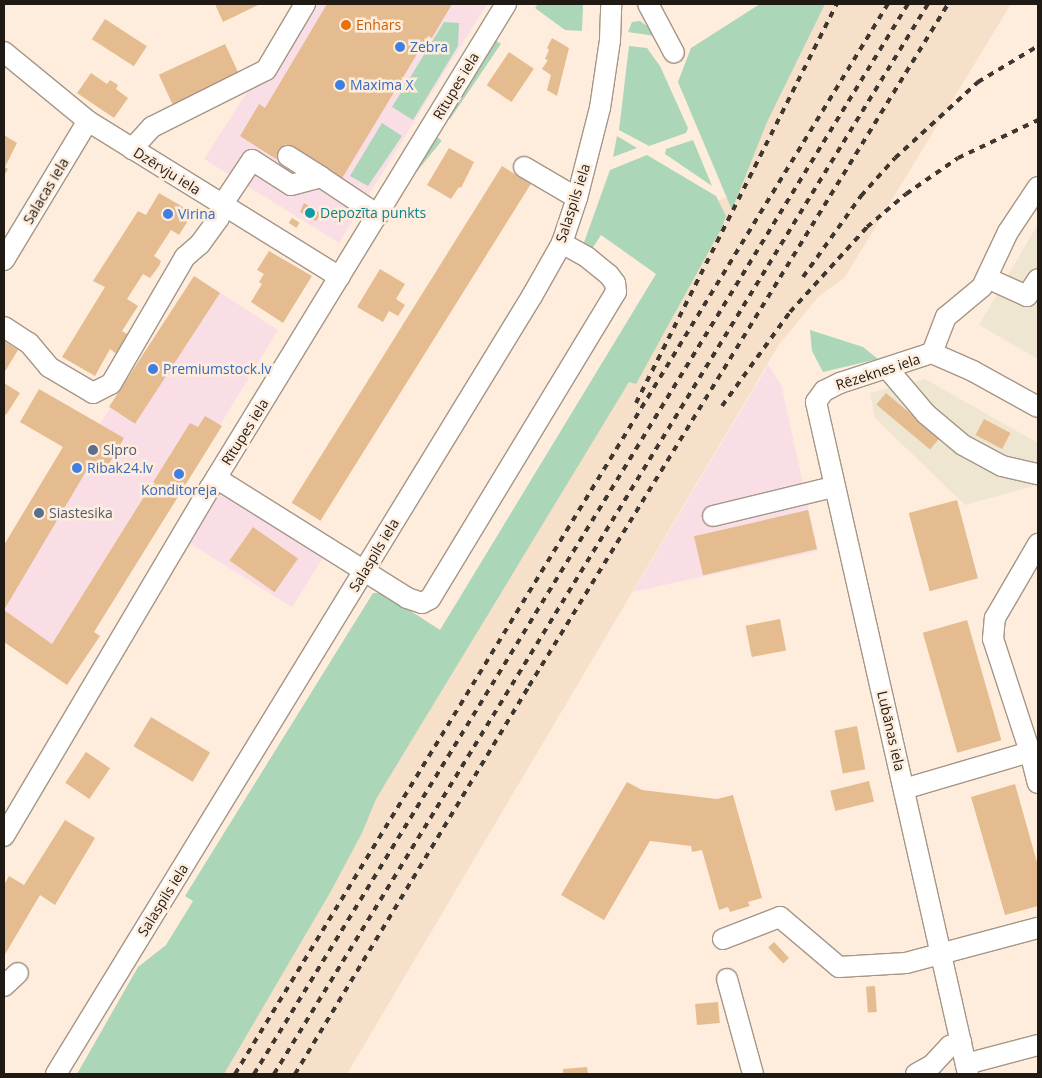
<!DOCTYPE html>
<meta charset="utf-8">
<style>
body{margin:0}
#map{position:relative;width:1042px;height:1078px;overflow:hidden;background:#feeddc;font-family:"Open Sans",sans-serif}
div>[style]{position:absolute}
.commercial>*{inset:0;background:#f9dfe5;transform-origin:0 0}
.industrial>*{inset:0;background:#eee6d1}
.built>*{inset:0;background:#f7e0c9}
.green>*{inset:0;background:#abd6b8;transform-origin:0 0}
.building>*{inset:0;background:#e5bc8f;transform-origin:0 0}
.roads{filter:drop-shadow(1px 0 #a59686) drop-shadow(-1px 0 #a59686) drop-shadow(0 1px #a59686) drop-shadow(0 -1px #a59686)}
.minor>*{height:20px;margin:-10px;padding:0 10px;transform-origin:10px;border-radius:10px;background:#fff}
.rail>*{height:4px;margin-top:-2px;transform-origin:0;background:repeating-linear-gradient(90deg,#3e362f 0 6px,transparent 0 12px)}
.dots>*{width:14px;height:14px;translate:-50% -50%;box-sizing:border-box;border:2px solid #feeddc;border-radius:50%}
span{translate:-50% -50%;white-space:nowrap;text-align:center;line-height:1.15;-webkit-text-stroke:5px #feeddc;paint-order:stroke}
.food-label{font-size:14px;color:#c56008}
.left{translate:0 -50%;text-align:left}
.shop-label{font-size:14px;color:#366cbe}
.street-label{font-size:14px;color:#201a14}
.culture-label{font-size:14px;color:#0d838f}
.service-label{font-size:14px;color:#4e5e75}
.frame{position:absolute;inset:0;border:5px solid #201a14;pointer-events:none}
</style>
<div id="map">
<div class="commercial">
<i style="clip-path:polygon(304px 4px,487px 4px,339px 243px,204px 159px)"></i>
<i style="clip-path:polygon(194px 276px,278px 330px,94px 632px,100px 636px,67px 685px,4px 642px,4px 545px,63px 447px,39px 389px,100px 424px)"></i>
<i style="clip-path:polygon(768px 365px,781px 384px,818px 551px,633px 592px)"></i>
<i style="left:221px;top:485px;width:125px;height:66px;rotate:32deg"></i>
</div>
<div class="industrial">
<i style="clip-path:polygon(1038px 224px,1038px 359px,979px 325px)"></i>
<i style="clip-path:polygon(925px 379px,1038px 443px,1037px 485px,965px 505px,875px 418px,870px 393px)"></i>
</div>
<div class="built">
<i style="clip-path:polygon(806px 4px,1011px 4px,845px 277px,818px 297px,778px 346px,347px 1074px,160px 1074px,440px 630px,717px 201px,728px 197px)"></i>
</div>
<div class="green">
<i style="clip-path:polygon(538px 4px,583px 4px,582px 31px,565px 30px,535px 8px)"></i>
<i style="clip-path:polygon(760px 4px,825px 4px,767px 122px,732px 210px,678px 82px,691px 48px)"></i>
<i style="clip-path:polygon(640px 21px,650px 28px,655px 36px,628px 32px,632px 22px)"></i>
<i style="clip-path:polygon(444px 22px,459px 23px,458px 46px,413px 120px,392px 107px)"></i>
<i style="left:495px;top:40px;width:7px;height:91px;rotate:34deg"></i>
<i style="clip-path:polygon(629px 46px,647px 48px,660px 66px,688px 128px,686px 133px,649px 146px,619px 130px)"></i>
<i style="clip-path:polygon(382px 123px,402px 136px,368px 186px,350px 176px)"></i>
<i style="clip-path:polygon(617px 136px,637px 148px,613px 157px)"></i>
<i style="left:437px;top:137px;width:6px;height:119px;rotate:39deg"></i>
<i style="clip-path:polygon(693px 140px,712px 186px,665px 154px,666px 149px)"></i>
<i style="clip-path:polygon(647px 155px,716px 196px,726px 216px,721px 229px,636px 384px,629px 382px,376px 799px,362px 833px,331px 891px,224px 1074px,77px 1074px,138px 967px,166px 945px,193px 901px,185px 896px,373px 593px,383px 593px,440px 630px,656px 274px,601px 235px,590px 252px,582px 248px,610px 170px)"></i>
<i style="clip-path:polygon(810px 330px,863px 347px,878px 359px,823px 372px,812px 351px)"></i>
</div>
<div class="building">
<i style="clip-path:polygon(215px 4px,260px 4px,223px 22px)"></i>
<i style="clip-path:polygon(327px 4px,452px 4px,432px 38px,428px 36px,341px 180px,285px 144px,276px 159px,240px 136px,259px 104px,265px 108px)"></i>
<i style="left:105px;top:19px;width:50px;height:24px;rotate:33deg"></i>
<i style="clip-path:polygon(552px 38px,569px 48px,557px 96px,547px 90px,551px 75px,542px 69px,548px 60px,545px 59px,549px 50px,547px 48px)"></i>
<i style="left:225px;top:44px;width:33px;height:73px;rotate:65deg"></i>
<i style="left:509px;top:52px;width:30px;height:40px;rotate:34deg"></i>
<i style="clip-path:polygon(91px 73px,107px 84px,110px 80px,118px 85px,116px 89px,128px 98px,114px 118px,77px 93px)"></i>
<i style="clip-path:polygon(4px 135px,17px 143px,5px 167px,8px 169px,4px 176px)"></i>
<i style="clip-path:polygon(449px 148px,474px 162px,461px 188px,459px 187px,451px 199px,427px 185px)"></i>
<i style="left:502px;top:166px;width:34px;height:397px;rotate:32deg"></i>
<i style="clip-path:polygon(159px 193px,190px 211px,191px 216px,179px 235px,171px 230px,154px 256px,161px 261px,159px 266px,150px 278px,143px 274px,127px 299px,138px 306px,122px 331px,130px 336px,118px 355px,110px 349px,95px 376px,62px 357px,105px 287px,93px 281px,138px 211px,146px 215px)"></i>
<i style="clip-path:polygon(304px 203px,321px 214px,316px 221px,300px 212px)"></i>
<i style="left:292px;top:218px;width:9px;height:6px;rotate:32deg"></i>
<i style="clip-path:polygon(269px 251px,312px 276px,283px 323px,251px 302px,262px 284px,259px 282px,264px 274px,257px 270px)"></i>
<i style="clip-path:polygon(380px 269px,405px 284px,396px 299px,405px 305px,398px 316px,389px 311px,383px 322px,357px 307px)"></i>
<i style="left:194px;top:276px;width:31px;height:156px;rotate:33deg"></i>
<i style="clip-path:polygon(4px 341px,18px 350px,4px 373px)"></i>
<i style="clip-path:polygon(4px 383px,20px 393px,6px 415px,4px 414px)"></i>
<i style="clip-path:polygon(39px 389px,124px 438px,105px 471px,91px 463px,4px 610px,4px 545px,63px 447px,20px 422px)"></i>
<i style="left:886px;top:393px;width:70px;height:15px;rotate:40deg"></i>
<i style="clip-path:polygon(205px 416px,222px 426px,94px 632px,100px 636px,67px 685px,4px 642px,4px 610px,52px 644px,190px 423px,198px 427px)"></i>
<i style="left:984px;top:419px;width:30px;height:18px;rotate:28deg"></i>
<i style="left:957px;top:500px;width:81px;height:50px;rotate:75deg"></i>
<i style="left:808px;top:510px;width:40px;height:117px;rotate:77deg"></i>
<i style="left:253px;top:527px;width:55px;height:41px;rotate:35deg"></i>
<i style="left:780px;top:619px;width:32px;height:35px;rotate:79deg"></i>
<i style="left:967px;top:620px;width:125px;height:46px;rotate:74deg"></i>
<i style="left:151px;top:717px;width:69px;height:34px;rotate:31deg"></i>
<i style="left:857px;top:726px;width:44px;height:23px;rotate:79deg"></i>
<i style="left:86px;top:752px;width:29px;height:37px;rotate:34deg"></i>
<i style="left:869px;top:781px;width:21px;height:40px;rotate:76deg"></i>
<i style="clip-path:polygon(627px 782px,642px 790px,717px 799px,733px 795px,762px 898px,748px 902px,750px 906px,730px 912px,728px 907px,719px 910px,702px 850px,692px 852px,691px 846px,650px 841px,604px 920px,561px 895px)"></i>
<i style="clip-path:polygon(1015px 784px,1038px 866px,1038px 906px,1005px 915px,971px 797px)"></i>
<i style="clip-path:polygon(65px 820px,95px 838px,55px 905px,40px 895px,4px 956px,4px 885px,9px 876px,24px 885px)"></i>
<i style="left:774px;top:942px;width:22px;height:8px;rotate:47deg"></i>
<i style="left:875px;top:986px;width:26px;height:9px;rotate:86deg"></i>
<i style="left:718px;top:1002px;width:21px;height:23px;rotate:85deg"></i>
<i style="clip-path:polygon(587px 1067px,588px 1074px,563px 1074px,563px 1069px)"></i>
</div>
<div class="roads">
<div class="minor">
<i style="left:648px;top:4px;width:55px;rotate:62deg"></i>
<i style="left:4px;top:52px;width:109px;rotate:39.4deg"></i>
<i style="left:88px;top:121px;width:296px;rotate:31.8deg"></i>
<i style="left:132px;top:149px;width:30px;rotate:-48deg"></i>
<i style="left:152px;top:127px;width:127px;rotate:-26.6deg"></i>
<i style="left:266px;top:70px;width:77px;rotate:-59.4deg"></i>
<i style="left:288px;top:156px;width:39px;rotate:32deg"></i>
<i style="left:524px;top:167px;width:61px;rotate:30.3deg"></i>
<i style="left:4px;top:260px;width:162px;rotate:-58.9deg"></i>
<i style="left:987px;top:278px;width:44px;rotate:24.2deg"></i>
<i style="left:1027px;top:296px;width:20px;rotate:-57deg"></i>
<i style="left:4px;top:327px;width:30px;rotate:33deg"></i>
<i style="left:29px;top:343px;width:31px;rotate:50deg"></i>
<i style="left:49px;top:367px;width:51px;rotate:30.6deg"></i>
<i style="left:93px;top:393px;width:20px;rotate:-27deg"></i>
<i style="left:111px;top:384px;width:147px;rotate:-59.8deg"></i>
<i style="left:185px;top:257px;width:20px;rotate:-41deg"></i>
<i style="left:200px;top:244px;width:32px;rotate:-54deg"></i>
<i style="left:219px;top:218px;width:13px;rotate:-77deg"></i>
<i style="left:222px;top:205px;width:54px;rotate:-56.3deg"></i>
<i style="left:252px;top:160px;width:46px;rotate:32.7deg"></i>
<i style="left:291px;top:185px;width:31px;rotate:-15deg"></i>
<i style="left:321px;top:177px;width:69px;rotate:33.7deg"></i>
<i style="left:932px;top:353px;width:39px;rotate:-69deg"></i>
<i style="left:946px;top:317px;width:47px;rotate:-39.8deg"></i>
<i style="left:982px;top:287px;width:61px;rotate:-64.7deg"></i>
<i style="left:1008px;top:232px;width:54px;rotate:-56.3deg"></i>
<i style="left:887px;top:368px;width:60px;rotate:49.7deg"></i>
<i style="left:926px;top:414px;width:48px;rotate:40deg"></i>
<i style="left:963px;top:445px;width:44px;rotate:28.3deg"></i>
<i style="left:1002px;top:466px;width:37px;rotate:13deg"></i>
<i style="left:216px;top:478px;width:226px;rotate:32.1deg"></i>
<i style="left:407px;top:598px;width:16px;rotate:18deg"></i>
<i style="left:422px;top:603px;width:9px;rotate:-27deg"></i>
<i style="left:430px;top:599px;width:359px;rotate:-58.8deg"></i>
<i style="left:616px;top:292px;width:9px;rotate:-96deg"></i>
<i style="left:615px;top:283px;width:10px;rotate:-127deg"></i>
<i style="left:609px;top:275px;width:28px;rotate:-141deg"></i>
<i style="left:587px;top:257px;width:29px;rotate:-151deg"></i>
<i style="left:713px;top:516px;width:123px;rotate:-13.6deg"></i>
<i style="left:1030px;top:752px;width:32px;rotate:76deg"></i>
<i style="left:904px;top:789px;width:131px;rotate:-16.4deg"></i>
<i style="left:1030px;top:752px;width:119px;rotate:-108.1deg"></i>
<i style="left:993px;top:639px;width:21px;rotate:-85deg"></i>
<i style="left:995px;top:618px;width:86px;rotate:-59.8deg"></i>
<i style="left:4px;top:836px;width:404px;rotate:-59.4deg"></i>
<i style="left:210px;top:488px;width:567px;rotate:-58.55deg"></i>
<i style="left:723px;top:939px;width:61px;rotate:-21.1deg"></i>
<i style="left:780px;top:917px;width:77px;rotate:40.3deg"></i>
<i style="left:839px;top:967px;width:67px;rotate:-3.4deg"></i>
<i style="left:906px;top:963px;width:137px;rotate:-14.9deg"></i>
<i style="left:727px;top:979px;width:98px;rotate:74.7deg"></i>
<i style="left:4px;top:986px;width:19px;rotate:-43deg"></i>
<i style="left:966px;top:1064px;width:74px;rotate:-14.8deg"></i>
<i style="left:56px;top:1074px;width:912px;rotate:-58.54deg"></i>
<i style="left:532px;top:296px;width:61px;rotate:-60.5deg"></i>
<i style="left:562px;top:243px;width:47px;rotate:-71.6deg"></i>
<i style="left:577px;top:198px;width:93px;rotate:-75.7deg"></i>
<i style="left:600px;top:108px;width:69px;rotate:-81.6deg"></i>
<i style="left:610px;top:40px;width:36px;rotate:-88deg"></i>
<i style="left:916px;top:1074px;width:18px;rotate:-29deg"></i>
<i style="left:932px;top:1065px;width:26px;rotate:-47deg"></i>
<i style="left:950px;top:1046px;width:12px;rotate:-20deg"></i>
<i style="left:968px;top:1074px;width:689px;rotate:-102.75deg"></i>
<i style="left:816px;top:402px;width:14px;rotate:-54deg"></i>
<i style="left:824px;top:391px;width:18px;rotate:-27deg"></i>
<i style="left:840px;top:383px;width:97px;rotate:-18.1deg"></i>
<i style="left:932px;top:353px;width:45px;rotate:23.7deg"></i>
<i style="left:973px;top:371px;width:74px;rotate:29deg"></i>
</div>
</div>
<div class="rail">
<i style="left:803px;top:277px;width:100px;rotate:-54.4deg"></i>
<i style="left:861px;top:196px;width:51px;rotate:-48.2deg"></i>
<i style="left:895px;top:158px;width:113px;rotate:-42.5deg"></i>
<i style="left:978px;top:82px;width:70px;rotate:-31deg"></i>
<i style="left:636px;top:403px;width:447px;rotate:-63.3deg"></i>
<i style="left:722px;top:406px;width:116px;rotate:-54.1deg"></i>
<i style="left:790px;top:312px;width:115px;rotate:-47.8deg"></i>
<i style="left:867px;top:227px;width:51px;rotate:-40.2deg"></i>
<i style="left:906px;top:194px;width:63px;rotate:-34.7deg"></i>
<i style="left:958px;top:158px;width:89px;rotate:-25.4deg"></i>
<i style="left:235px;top:1074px;width:1254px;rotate:-58.61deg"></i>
<i style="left:254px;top:1074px;width:1254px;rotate:-58.57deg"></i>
<i style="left:274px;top:1074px;width:1254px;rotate:-58.57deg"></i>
<i style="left:295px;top:1074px;width:453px;rotate:-58.9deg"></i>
<i style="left:529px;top:686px;width:800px;rotate:-58.43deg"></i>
</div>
<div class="dots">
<i style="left:346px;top:25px;background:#e8710a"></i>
<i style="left:400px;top:47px;background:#3f7fe0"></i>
<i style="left:340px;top:85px;background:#3f7fe0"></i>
<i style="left:310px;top:213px;background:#0f9aa8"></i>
<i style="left:168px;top:214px;background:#3f7fe0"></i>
<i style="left:153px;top:369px;background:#3f7fe0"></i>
<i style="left:93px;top:450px;background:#5c6f8a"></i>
<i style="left:77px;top:468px;background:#3f7fe0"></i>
<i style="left:179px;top:474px;background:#3f7fe0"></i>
<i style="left:39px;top:513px;background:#5c6f8a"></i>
</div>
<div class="food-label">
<span class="left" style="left:356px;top:25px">Enhars</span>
</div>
<div class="shop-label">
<span class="left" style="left:410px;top:47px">Zebra</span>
<span class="left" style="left:350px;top:85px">Maxima X</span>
<span class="left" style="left:178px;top:214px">Virina</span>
<span class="left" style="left:163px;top:369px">Premiumstock.lv</span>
<span class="left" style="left:87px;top:468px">Ribak24.lv</span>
<span style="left:179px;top:490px">Konditoreja</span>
</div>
<div class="street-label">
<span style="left:456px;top:86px;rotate:-59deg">Rītupes iela</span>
<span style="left:167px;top:171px;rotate:32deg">Dzērvju iela</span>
<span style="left:46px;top:191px;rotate:-59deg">Salacas iela</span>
<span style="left:573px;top:203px;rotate:-72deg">Salaspils iela</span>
<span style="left:878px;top:372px;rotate:-18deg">Rēzeknes iela</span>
<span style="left:245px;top:432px;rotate:-58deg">Rītupes iela</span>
<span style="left:374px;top:555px;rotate:-59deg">Salaspils iela</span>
<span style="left:891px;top:731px;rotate:77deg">Lubānas iela</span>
<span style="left:163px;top:900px;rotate:-58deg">Salaspils iela</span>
</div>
<div class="culture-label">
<span class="left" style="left:320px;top:213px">Depozīta punkts</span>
</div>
<div class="service-label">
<span class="left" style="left:103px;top:450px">Slpro</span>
<span class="left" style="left:49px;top:513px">Siastesika</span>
</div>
<div class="frame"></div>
</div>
